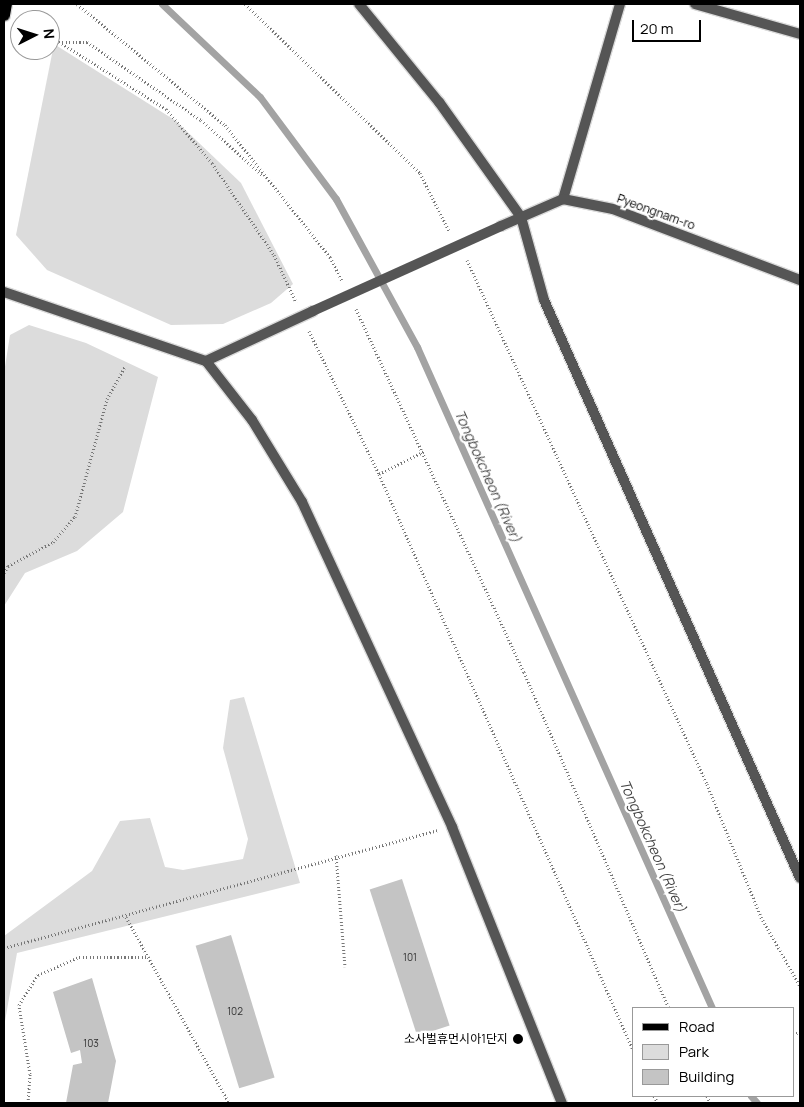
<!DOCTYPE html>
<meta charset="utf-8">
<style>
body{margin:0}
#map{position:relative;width:804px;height:1107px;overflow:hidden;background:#fff;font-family:Manrope,"Noto Sans KR",sans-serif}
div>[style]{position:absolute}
.green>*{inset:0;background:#dcdcdc}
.stream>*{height:7px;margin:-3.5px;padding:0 3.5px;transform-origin:3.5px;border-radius:3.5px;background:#a3a3a3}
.building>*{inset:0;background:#c4c4c4;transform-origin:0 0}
.path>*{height:3px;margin-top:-1.5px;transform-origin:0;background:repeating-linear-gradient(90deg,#777 0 1px,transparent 0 3.5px)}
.roads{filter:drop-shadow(1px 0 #dbdbdb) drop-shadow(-1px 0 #dbdbdb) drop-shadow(0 1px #dbdbdb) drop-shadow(0 -1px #dbdbdb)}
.service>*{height:10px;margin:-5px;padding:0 5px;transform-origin:5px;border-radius:5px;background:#555}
.minor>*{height:10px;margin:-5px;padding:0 5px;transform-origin:5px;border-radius:5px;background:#555}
.tertiary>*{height:10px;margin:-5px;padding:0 5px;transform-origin:5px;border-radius:5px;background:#555}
.primary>*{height:12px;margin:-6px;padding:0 6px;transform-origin:6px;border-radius:6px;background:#000}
.minor-bridge>*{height:10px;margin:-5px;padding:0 5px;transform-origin:5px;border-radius:5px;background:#555}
.dots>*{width:14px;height:14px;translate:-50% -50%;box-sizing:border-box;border:2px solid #fff;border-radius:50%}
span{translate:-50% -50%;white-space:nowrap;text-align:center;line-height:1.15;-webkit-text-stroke:4.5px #fff;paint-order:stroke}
.number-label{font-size:10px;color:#313131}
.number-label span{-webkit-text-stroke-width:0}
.street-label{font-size:12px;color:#000}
.poi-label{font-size:12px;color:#000}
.right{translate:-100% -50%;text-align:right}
.water-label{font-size:14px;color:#444;font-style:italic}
.frame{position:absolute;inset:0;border:5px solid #000;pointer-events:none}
.legend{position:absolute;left:632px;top:1007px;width:162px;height:90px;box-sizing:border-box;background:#fff;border:1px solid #999;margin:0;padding:6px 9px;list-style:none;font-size:15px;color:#000}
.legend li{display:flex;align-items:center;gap:10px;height:25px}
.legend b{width:25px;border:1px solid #999}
.north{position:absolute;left:10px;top:10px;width:50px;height:50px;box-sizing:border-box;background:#fff;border:1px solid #999;border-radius:50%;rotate:85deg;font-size:14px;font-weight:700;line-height:20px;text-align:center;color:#000}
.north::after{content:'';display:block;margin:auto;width:18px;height:22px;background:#000;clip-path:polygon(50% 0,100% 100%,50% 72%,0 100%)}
.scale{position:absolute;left:632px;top:20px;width:69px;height:22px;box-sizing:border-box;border:2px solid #000;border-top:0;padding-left:6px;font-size:15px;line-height:18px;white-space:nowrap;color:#000;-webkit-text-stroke:4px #fff;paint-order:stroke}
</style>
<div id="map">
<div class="green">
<i style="clip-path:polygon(54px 44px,176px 121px,241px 183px,293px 284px,271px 303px,223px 324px,171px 325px,47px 270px,16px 235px)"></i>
<i style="clip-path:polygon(29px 325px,86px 343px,158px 377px,123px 512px,77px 551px,25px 573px,4px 606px,4px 373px,10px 335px)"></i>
<i style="clip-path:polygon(244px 697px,300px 883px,17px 953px,4px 1027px,4px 936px,92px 871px,120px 821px,150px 818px,165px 867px,183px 870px,243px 859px,248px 839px,223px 748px,230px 700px)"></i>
</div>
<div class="stream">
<i style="left:162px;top:4px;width:135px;rotate:43.5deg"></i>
<i style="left:260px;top:97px;width:127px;rotate:53.3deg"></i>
<i style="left:336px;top:199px;width:169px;rotate:61.3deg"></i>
<i style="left:417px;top:347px;width:724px;rotate:65.95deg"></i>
<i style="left:751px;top:1096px;width:9px;rotate:49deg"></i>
</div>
<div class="building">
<i style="left:402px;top:879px;width:154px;height:34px;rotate:72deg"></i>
<i style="left:231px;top:935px;width:149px;height:37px;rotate:73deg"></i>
<i style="clip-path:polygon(92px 978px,116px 1061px,108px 1103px,66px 1103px,73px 1065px,82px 1063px,80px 1050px,71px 1053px,53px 992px)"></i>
</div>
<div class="path">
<i style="left:77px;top:4px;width:191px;rotate:39.3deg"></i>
<i style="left:225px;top:125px;width:169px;rotate:51.5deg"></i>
<i style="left:330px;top:257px;width:27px;rotate:63deg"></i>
<i style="left:245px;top:4px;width:243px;rotate:44deg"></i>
<i style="left:420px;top:173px;width:65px;rotate:63.4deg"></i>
<i style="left:50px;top:36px;width:137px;rotate:32.2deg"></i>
<i style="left:166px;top:109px;width:71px;rotate:49.6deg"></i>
<i style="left:212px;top:163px;width:111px;rotate:56deg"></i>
<i style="left:274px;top:255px;width:52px;rotate:64.9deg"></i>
<i style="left:62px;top:42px;width:25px"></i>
<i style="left:87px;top:42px;width:138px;rotate:34.4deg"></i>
<i style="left:201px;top:120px;width:82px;rotate:42deg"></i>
<i style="left:467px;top:260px;width:576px;rotate:65.39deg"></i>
<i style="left:707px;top:784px;width:144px;rotate:67.9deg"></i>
<i style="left:761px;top:917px;width:79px;rotate:60.5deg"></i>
<i style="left:356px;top:309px;width:400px;rotate:65.2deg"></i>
<i style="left:524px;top:672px;width:366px;rotate:66.7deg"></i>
<i style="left:309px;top:331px;width:159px;rotate:63.9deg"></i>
<i style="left:379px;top:474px;width:630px;rotate:66.2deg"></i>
<i style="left:379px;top:474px;width:51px;rotate:-26.6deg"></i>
<i style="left:4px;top:573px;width:8px;rotate:-60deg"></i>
<i style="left:8px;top:566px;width:51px;rotate:-28.1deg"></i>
<i style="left:53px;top:542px;width:33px;rotate:-49deg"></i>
<i style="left:75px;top:517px;width:122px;rotate:-74.8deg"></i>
<i style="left:107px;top:399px;width:38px;rotate:-61deg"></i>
<i style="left:336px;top:855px;width:112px;rotate:85.4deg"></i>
<i style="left:126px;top:917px;width:213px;rotate:61deg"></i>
<i style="left:4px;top:948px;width:449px;rotate:-15.2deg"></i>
<i style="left:793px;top:1034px;width:7px;rotate:-16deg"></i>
<i style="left:654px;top:1096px;width:8px;rotate:60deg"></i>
<i style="left:707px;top:1096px;width:8px;rotate:67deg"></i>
<i style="left:28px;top:1103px;width:29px;rotate:-86deg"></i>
<i style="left:30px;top:1074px;width:70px;rotate:-99.1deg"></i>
<i style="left:19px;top:1005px;width:36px;rotate:-58deg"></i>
<i style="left:38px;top:975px;width:45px;rotate:-23.7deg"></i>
<i style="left:79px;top:957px;width:70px"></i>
</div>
<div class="roads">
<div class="service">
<i style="left:359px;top:4px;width:127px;rotate:50.8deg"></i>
<i style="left:439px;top:102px;width:141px;rotate:54.5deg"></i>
<i style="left:521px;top:217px;width:86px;rotate:74.5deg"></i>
<i style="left:544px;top:300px;width:632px;rotate:66.11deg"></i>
</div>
<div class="minor">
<i style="left:695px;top:4px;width:109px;rotate:15.9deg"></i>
<i style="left:563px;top:199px;width:203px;rotate:-73.7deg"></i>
<i style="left:501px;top:226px;width:68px;rotate:-23.5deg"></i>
<i style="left:563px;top:199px;width:51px;rotate:11.3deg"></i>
<i style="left:613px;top:209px;width:200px;rotate:20.8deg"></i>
<i style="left:206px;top:361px;width:118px;rotate:-25deg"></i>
</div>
<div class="tertiary">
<i style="left:4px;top:292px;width:213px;rotate:18.9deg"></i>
<i style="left:206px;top:361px;width:75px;rotate:52.1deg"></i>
<i style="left:252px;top:420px;width:96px;rotate:58.6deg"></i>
<i style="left:302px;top:502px;width:358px;rotate:65.2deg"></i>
<i style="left:452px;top:827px;width:297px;rotate:68.3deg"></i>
</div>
<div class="primary">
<i style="left:4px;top:15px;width:11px;rotate:-80deg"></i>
</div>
</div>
<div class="minor-bridge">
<i style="left:313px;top:311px;width:206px;rotate:-24.3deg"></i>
</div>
<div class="dots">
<i style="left:518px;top:1039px;background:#000"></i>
</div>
<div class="number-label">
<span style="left:410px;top:958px">101</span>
<span style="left:235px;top:1012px">102</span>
<span style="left:91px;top:1044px">103</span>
</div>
<div class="street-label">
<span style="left:656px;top:212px;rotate:20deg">Pyeongnam-ro</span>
</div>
<div class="poi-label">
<span class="right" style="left:508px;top:1039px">소사벌휴먼시아1단지</span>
</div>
<div class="water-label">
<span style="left:488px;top:476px;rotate:66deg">Tongbokcheon (River)</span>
<span style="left:653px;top:846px;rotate:66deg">Tongbokcheon (River)</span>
</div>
<div class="frame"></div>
<ul class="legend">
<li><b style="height:6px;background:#000"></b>Road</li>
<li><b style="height:14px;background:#dcdcdc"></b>Park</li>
<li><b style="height:14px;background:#c4c4c4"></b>Building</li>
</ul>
<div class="north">N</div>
<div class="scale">20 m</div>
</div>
